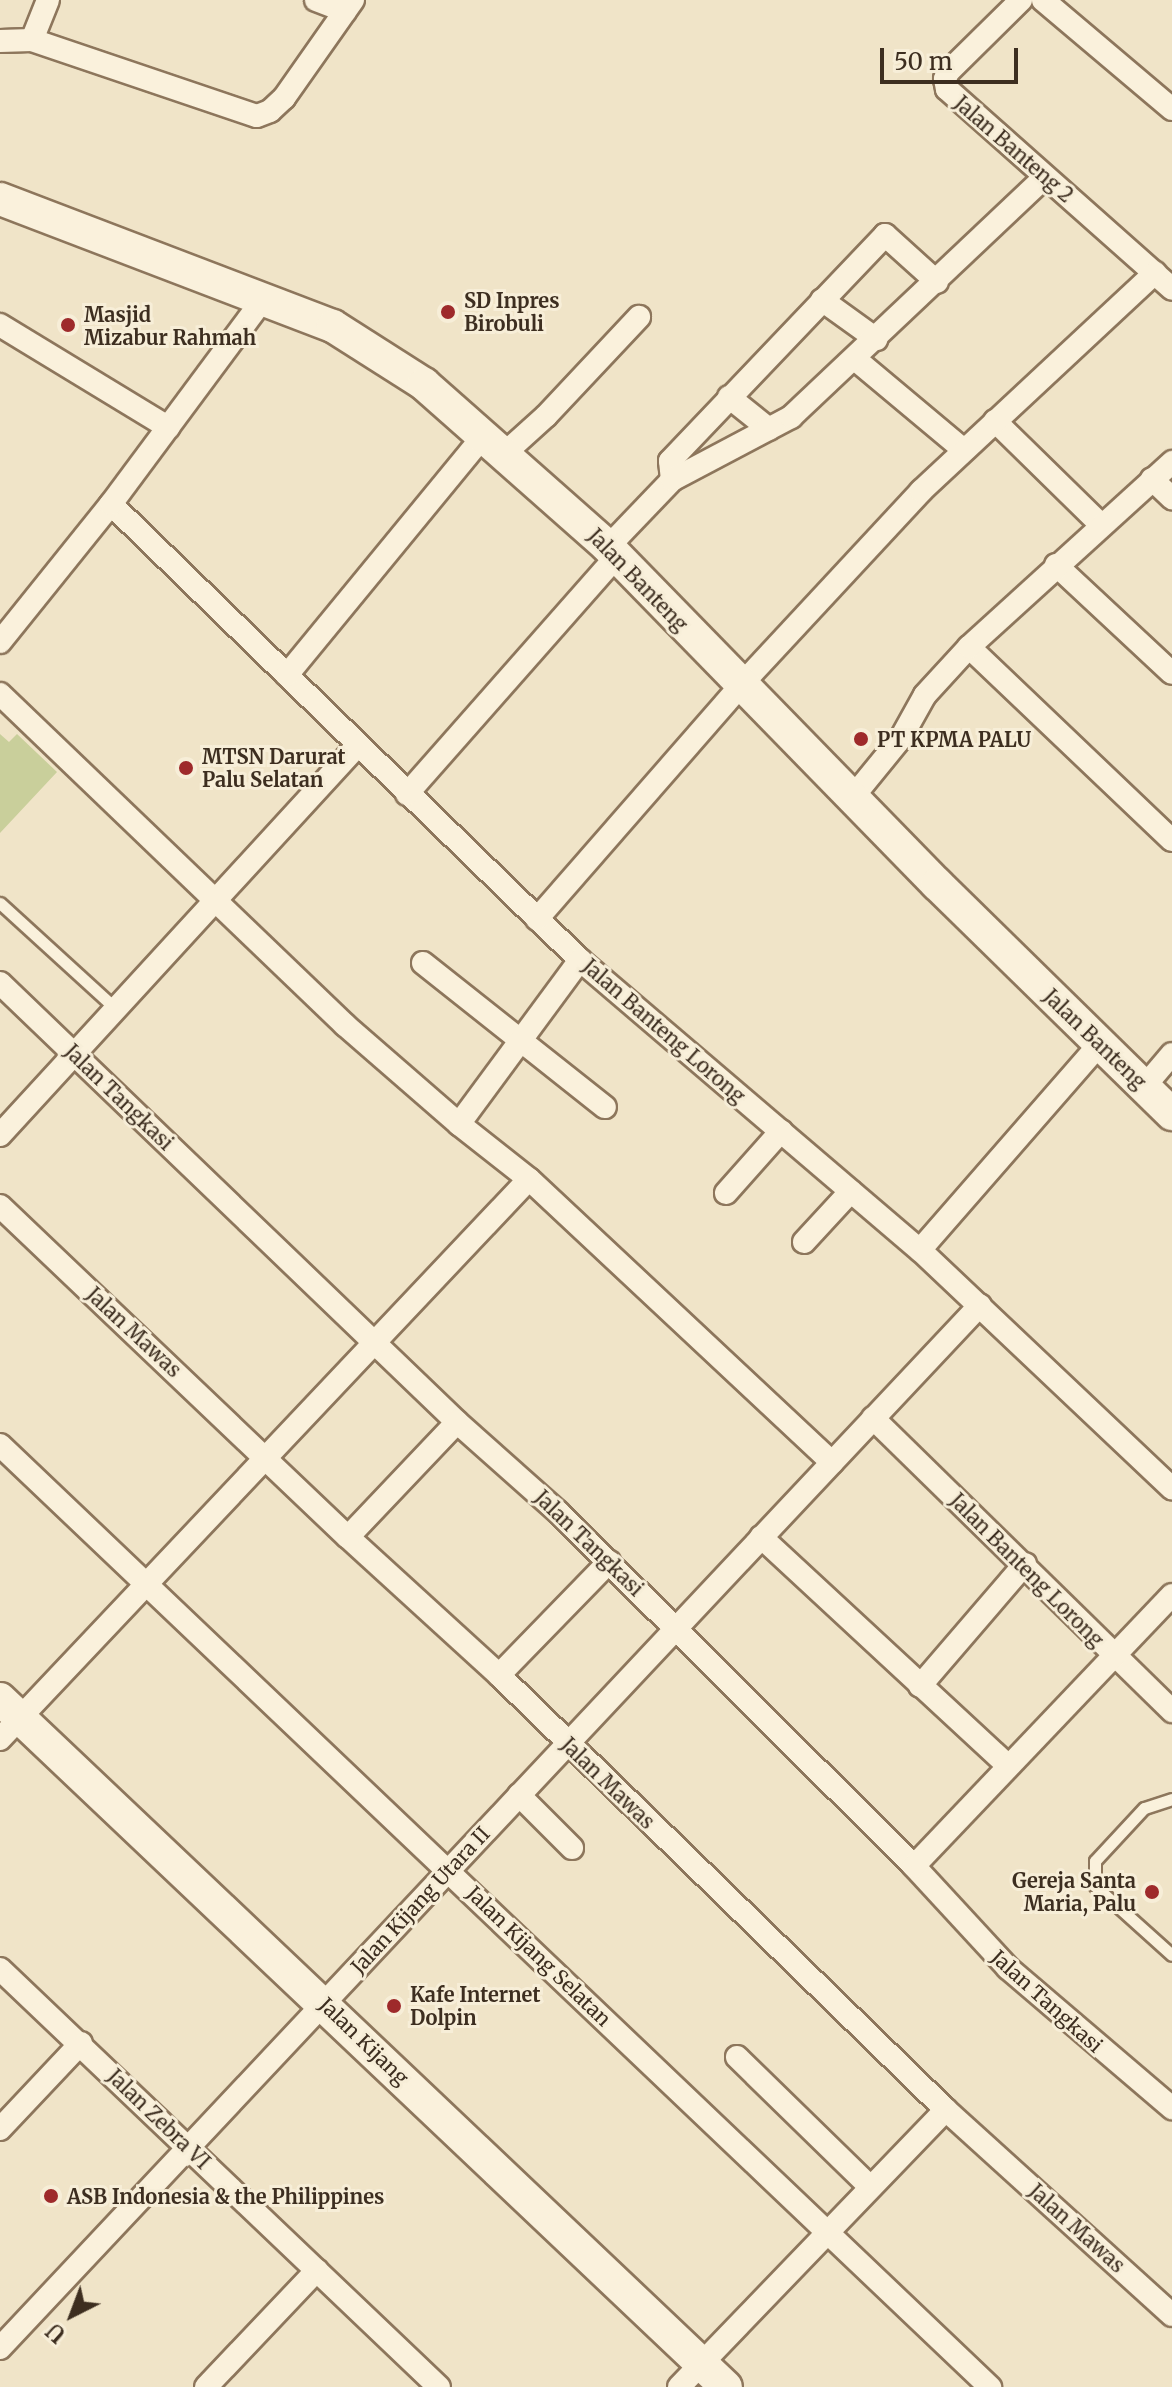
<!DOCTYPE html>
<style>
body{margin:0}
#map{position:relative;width:1172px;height:2387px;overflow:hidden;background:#f0e4c8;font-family:Merriweather,serif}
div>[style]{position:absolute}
.green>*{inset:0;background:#c9cf9b}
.roads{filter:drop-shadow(2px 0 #8d765c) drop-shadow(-2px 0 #8d765c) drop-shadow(0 2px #8d765c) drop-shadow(0 -2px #8d765c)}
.lane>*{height:11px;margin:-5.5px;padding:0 5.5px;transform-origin:5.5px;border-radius:5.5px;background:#faf1dc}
.street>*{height:22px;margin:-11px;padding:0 11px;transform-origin:11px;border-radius:11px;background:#faf1dc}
.secondary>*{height:32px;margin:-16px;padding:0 16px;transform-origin:16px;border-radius:16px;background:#faf1dc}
.dots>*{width:22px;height:22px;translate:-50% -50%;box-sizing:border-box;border:4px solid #f7eed8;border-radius:50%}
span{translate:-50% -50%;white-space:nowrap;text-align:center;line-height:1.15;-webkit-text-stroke:6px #f7eed8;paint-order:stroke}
.street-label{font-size:20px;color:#3d2e20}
.poi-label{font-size:20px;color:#3d2e20;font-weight:700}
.left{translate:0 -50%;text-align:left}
.right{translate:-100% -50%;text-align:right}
.north{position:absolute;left:32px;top:2275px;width:80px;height:80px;-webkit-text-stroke:6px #f7eed8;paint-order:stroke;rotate:222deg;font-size:22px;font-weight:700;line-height:32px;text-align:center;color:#3d2e20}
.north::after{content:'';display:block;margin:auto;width:28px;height:36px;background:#3d2e20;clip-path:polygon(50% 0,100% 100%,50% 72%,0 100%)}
.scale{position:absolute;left:880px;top:48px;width:138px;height:36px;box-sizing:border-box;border:4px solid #3d2e20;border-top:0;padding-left:10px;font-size:24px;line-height:28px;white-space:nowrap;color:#3d2e20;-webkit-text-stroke:6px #f7eed8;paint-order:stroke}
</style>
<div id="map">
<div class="green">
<i style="clip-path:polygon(0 734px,9px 742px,17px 734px,57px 772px,0 833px)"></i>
</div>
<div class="roads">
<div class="lane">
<i style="left:0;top:903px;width:156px;rotate:42.4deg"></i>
<i style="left:1172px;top:1799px;width:29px;rotate:162deg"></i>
<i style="left:1144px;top:1808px;width:72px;rotate:132.8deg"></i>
<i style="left:1095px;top:1861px;width:25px;rotate:90deg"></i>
<i style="left:1095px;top:1886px;width:103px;rotate:41.9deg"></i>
</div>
<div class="street">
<i style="left:316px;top:0;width:31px;rotate:21deg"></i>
<i style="left:1021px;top:0;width:103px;rotate:135.4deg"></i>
<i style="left:948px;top:72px;width:8px;rotate:113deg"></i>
<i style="left:945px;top:79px;width:10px;rotate:79deg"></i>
<i style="left:947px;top:89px;width:301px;rotate:41.6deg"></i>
<i style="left:1043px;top:0;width:169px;rotate:40.2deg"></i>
<i style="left:32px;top:40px;width:43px;rotate:-68.2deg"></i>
<i style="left:0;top:41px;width:32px;rotate:-2deg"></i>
<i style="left:32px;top:40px;width:237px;rotate:18.7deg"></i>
<i style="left:257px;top:116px;width:14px;rotate:-21deg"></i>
<i style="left:270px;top:111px;width:19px;rotate:-43deg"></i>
<i style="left:284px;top:98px;width:120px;rotate:-54.9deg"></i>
<i style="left:822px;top:300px;width:67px;rotate:35.8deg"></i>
<i style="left:0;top:325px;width:197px;rotate:31.3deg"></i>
<i style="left:855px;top:359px;width:142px;rotate:39.9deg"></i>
<i style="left:729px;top:397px;width:51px;rotate:38.7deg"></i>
<i style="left:995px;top:421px;width:147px;rotate:44.4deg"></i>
<i style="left:505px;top:453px;width:55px;rotate:-42.1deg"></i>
<i style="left:546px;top:416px;width:136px;rotate:-46.8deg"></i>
<i style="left:1152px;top:479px;width:28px;rotate:44deg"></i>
<i style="left:672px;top:480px;width:19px;rotate:-96deg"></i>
<i style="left:670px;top:461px;width:312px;rotate:-46.4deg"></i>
<i style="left:885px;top:235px;width:70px;rotate:42.1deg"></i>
<i style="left:111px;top:504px;width:654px;rotate:44.19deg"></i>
<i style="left:580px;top:960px;width:447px;rotate:40.5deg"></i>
<i style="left:920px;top:1250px;width:347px;rotate:43.4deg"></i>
<i style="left:608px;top:547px;width:93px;rotate:-46.3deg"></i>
<i style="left:672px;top:480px;width:135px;rotate:-27.9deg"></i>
<i style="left:791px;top:417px;width:349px;rotate:-43.4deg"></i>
<i style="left:1056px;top:565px;width:158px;rotate:43deg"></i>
<i style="left:0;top:642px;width:177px;rotate:-51.2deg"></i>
<i style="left:111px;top:504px;width:255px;rotate:-53.4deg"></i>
<i style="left:969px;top:647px;width:280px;rotate:43.6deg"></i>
<i style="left:287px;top:675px;width:310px;rotate:-50.6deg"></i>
<i style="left:0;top:694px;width:478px;rotate:43.8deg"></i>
<i style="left:345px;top:1025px;width:151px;rotate:41deg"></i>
<i style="left:459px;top:1124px;width:89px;rotate:38.2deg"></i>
<i style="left:529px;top:1179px;width:415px;rotate:43.1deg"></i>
<i style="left:407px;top:794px;width:316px;rotate:-48.6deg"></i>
<i style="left:852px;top:798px;width:77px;rotate:-50.8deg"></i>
<i style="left:901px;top:738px;width:49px;rotate:-60.8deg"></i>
<i style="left:925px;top:695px;width:65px;rotate:-47.5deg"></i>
<i style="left:969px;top:647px;width:275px;rotate:-42.3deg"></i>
<i style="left:537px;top:919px;width:310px;rotate:-48.9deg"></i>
<i style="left:741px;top:685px;width:265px;rotate:-47.1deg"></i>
<i style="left:921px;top:491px;width:320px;rotate:-43deg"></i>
<i style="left:423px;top:963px;width:232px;rotate:38.4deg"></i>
<i style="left:0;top:983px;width:634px;rotate:43.85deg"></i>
<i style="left:457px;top:1422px;width:135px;rotate:41.7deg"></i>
<i style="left:558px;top:1512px;width:502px;rotate:44.84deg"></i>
<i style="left:914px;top:1866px;width:139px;rotate:47.3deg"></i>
<i style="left:1008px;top:1968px;width:216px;rotate:40.5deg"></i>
<i style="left:1144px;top:1087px;width:43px;rotate:-49.7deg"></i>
<i style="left:459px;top:1124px;width:204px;rotate:-53.6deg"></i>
<i style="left:0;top:1135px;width:529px;rotate:-47.45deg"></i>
<i style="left:726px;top:1193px;width:83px;rotate:-48.4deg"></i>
<i style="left:0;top:1206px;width:480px;rotate:43.6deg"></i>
<i style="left:348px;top:1537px;width:205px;rotate:42.4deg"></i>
<i style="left:499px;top:1675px;width:624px;rotate:44.22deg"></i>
<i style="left:946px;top:2110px;width:305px;rotate:42.2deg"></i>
<i style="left:804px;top:1242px;width:69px;rotate:-47.3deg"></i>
<i style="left:920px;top:1250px;width:274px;rotate:-48.9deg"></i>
<i style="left:873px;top:1418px;width:419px;rotate:44.4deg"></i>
<i style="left:0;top:1445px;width:1367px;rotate:43.58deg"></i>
<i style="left:348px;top:1537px;width:158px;rotate:-46.5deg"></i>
<i style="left:761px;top:1537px;width:337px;rotate:42.8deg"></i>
<i style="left:499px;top:1675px;width:158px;rotate:-45.8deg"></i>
<i style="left:920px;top:1686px;width:161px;rotate:-49.3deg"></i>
<i style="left:0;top:1739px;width:770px;rotate:-46.63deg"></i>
<i style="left:519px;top:1795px;width:75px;rotate:45deg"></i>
<i style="left:914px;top:1866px;width:374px;rotate:-46.4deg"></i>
<i style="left:0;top:1969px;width:606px;rotate:43.6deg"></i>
<i style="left:737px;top:2057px;width:186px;rotate:44.3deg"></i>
<i style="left:0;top:2129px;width:118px;rotate:-46.7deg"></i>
<i style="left:0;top:2348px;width:1431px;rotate:-46.78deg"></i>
<i style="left:206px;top:2387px;width:161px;rotate:-46.5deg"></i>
<i style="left:679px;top:2387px;width:385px;rotate:-46.1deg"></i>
</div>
<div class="secondary">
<i style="left:0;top:199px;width:356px;rotate:20.9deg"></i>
<i style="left:333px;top:326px;width:108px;rotate:32.5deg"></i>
<i style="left:424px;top:384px;width:246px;rotate:41.5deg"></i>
<i style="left:608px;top:547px;width:471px;rotate:45.7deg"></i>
<i style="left:937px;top:884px;width:329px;rotate:44.4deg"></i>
<i style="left:0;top:1699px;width:1000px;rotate:43.46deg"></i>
</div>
</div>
<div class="dots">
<i style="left:448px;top:312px;background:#9e2a2b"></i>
<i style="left:68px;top:325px;background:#9e2a2b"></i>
<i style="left:861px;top:739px;background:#9e2a2b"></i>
<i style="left:186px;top:768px;background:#9e2a2b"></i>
<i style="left:1152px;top:1892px;background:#9e2a2b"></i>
<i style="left:394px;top:2006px;background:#9e2a2b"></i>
<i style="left:51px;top:2196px;background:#9e2a2b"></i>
</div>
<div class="street-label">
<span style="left:1014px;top:149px;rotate:41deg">Jalan Banteng 2</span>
<span style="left:638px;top:580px;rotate:46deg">Jalan Banteng</span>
<span style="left:664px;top:1031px;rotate:41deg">Jalan Banteng Lorong</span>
<span style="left:1095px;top:1039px;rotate:44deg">Jalan Banteng</span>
<span style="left:119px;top:1097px;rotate:44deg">Jalan Tangkasi</span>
<span style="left:134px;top:1332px;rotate:43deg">Jalan Mawas</span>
<span style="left:589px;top:1543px;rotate:44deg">Jalan Tangkasi</span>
<span style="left:1027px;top:1570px;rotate:45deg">Jalan Banteng Lorong</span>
<span style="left:608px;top:1783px;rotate:44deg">Jalan Mawas</span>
<span style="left:420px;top:1900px;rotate:-47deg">Jalan Kijang Utara II</span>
<span style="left:539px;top:1956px;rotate:44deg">Jalan Kijang Selatan</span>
<span style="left:1047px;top:2001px;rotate:42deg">Jalan Tangkasi</span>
<span style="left:364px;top:2041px;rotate:44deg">Jalan Kijang</span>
<span style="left:159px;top:2119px;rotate:44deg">Jalan Zebra VI</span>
<span style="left:1077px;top:2228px;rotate:42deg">Jalan Mawas</span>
</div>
<div class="poi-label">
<span class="left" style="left:464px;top:312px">SD Inpres<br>Birobuli</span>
<span class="left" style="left:84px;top:326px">Masjid<br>Mizabur Rahmah</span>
<span class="left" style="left:877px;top:739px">PT KPMA PALU</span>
<span class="left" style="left:202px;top:768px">MTSN Darurat<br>Palu Selatan</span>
<span class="right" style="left:1136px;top:1892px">Gereja Santa<br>Maria, Palu</span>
<span class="left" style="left:410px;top:2006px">Kafe Internet<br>Dolpin</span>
<span class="left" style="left:67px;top:2196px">ASB Indonesia &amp; the Philippines</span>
</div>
<div class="north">U</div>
<div class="scale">50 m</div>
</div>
